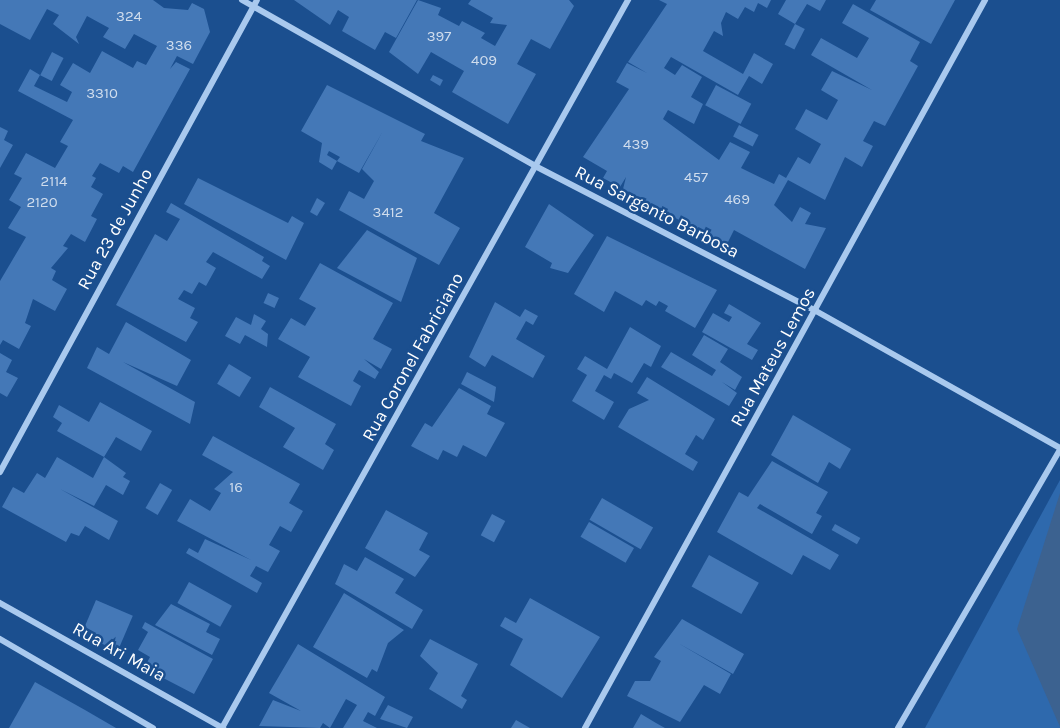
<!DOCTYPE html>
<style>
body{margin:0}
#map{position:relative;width:1060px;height:728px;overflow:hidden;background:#1b4f8f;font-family:Karla,sans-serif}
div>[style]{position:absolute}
.green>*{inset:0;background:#2e69ad}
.water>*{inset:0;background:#3c6290}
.building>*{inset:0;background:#4478b7;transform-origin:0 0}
.street>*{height:6px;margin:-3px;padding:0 3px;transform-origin:3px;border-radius:3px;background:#a9c9ee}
span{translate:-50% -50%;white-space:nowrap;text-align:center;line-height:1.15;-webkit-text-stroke:5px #1b4f8f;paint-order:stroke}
.number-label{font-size:15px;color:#d0dded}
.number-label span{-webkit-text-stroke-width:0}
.street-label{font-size:18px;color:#fff}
</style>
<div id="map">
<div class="green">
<i style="clip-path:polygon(1060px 480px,1060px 728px,925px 728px)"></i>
</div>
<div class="water">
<i style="clip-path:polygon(1060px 493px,1060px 727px,1017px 629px)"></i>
</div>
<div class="building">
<i style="clip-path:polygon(0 0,153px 0,164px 8px,188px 10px,192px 3px,204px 9px,210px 32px,193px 64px,177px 56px,170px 69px,176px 62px,190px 69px,133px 172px,123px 166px,119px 173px,100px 163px,92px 176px,96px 178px,91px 187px,103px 194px,91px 216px,97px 219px,85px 242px,71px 234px,63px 246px,68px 248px,51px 268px,56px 271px,52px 280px,67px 289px,55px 311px,33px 299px,25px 323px,31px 326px,19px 349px,3px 340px,0 345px,0 281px,26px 237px,8px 228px,21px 207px,9px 200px,22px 178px,14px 174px,26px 153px,55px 168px,68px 146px,60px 142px,73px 120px,18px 91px,30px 69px,40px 75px,34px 86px,67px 102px,72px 92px,60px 85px,73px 63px,90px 73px,102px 51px,133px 68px,137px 61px,146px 65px,157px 46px,134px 34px,125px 49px,103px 37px,109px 28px,87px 16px,76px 37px,79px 44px,53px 24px,59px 15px,47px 9px,30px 40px,0 24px)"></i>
<i style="clip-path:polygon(294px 0,417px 0,396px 38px,385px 32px,375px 50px,342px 31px,349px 17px,338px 10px,330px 25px)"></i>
<i style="clip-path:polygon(418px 0,441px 8px,438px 15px,459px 26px,462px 21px,485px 33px,481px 38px,495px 46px,507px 25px,490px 23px,493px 18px,468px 4px,471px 0,569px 0,574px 6px,550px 49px,531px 39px,517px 64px,536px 74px,508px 124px,452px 92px,464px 71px,431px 52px,418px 74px,389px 52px)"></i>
<i style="clip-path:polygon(659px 0,771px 0,767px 8px,758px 3px,754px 12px,745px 7px,738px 19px,726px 12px,721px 23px,723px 36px,714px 31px,703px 51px,743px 74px,754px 53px,773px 64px,762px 84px,749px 76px,738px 95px,671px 57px,664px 68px,675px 75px,682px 65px,702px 77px,691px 97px,703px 104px,694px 124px,668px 110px,663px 119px,719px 160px,730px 142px,750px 152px,741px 168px,774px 184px,779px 174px,786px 178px,798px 157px,810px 164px,821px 144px,795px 129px,806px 109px,827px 120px,838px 100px,821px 90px,832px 71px,872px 90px,811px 55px,821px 38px,857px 58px,869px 38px,842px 23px,853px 4px,920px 42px,910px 61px,918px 66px,885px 126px,874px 121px,863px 141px,873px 146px,862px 167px,845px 157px,825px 200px,788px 180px,774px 205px,792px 222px,800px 207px,811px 213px,805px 224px,826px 228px,805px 269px,734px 230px,726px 246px,623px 189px,626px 177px,620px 187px,603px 178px,607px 171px,583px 157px,629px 89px,616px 82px,627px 63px,647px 73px,628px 62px,667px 4px)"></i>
<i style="clip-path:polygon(786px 0,826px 0,820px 11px,807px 4px,795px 24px,778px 14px)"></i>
<i style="clip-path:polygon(876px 0,955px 0,931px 44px,870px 10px)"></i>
<i style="left:795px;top:24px;width:11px;height:23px;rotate:27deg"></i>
<i style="left:52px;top:52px;width:13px;height:26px;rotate:27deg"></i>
<i style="clip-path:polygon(433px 75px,443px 80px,440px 86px,430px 80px)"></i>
<i style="clip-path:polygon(evenodd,327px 85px,425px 134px,421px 141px,464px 158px,434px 213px,460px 228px,439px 265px,339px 210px,349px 191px,364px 199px,374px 181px,362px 169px,383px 131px,359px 173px,337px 161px,332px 170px,319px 162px,322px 143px,301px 131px,327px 85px,329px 151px,340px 157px,337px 161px,327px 155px,329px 151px)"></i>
<i style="left:716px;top:85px;width:40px;height:23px;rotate:28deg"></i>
<i style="left:739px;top:125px;width:22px;height:13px;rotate:27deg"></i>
<i style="clip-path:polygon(0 127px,8px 131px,4px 140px,13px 145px,0 168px)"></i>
<i style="clip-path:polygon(198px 178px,288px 223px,292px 216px,304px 223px,286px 260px,184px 204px)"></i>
<i style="clip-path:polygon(317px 198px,325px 203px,317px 216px,310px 212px)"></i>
<i style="clip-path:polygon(171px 203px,264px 257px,262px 261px,270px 266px,262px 279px,213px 252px,206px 262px,216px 268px,206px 286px,199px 282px,192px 294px,184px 290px,178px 299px,195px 308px,190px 318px,198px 322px,186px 342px,116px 305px,155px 234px,167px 241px,180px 219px,166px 212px)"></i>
<i style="clip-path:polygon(549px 204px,594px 235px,568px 273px,550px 268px,552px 263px,525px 247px)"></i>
<i style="clip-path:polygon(367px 230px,417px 258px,401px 302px,337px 268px)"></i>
<i style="clip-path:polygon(607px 236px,717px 290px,695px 328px,665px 311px,668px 306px,659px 301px,656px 306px,646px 300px,642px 306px,615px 291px,604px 312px,574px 294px)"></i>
<i style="clip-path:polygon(320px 263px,393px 303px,373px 339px,392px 349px,381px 369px,364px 359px,379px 372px,375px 379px,359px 370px,353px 381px,361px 386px,351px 406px,298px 377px,310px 357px,278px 339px,291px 318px,305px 326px,316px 308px,299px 299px)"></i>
<i style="left:268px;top:293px;width:12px;height:11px;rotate:24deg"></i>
<i style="clip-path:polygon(495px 302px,520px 317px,525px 309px,538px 316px,533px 325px,526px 321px,516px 339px,545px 356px,533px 378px,492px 355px,485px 367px,469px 357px)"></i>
<i style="clip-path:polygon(729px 304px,761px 323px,747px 344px,758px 350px,752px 360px,702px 332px,713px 313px,729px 322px,732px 317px,724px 313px)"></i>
<i style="clip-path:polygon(254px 314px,266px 321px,261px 329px,268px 334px,267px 347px,245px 335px,240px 344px,225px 336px,236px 317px,251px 325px)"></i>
<i style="clip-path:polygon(126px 322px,191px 360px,177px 386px,123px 362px,195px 402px,190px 424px,87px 368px,97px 347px,109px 354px)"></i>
<i style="clip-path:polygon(630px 327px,661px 346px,651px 367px,644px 363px,632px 383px,614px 373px,611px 379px,604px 375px,595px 391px,614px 402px,604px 420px,572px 401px,587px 375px,577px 369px,585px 356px,607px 369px)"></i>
<i style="clip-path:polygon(704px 335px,728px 349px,720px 362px,742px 377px,735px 390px,722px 382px,737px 393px,729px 406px,661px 367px,671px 352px,712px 376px,716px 370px,692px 355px)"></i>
<i style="clip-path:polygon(0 353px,12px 360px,6px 372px,18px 378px,7px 397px,0 393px)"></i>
<i style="left:229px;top:364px;width:26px;height:23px;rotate:31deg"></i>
<i style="clip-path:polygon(467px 372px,496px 387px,494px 402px,461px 384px)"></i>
<i style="clip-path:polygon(647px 377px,715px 419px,703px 440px,696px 435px,685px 454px,698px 462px,693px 471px,618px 427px,629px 409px,649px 400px,637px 393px)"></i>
<i style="clip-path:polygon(270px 387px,336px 424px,325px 444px,334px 450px,323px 470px,283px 447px,295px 428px,259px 407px)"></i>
<i style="clip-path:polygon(459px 388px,491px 406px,487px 414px,505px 423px,486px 457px,463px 445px,457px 457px,443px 450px,438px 460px,411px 446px,425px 423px,432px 427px)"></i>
<i style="clip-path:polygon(100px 402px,152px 431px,141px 451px,116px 437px,104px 457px,57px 431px,62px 423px,53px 417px,59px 405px,89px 422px)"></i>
<i style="clip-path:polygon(793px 415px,851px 449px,840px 469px,829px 462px,818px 483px,771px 455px)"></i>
<i style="clip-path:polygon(213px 436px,300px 484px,289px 503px,303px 511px,291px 532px,280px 526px,269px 545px,280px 551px,268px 572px,256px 566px,250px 576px,262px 583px,257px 593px,186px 553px,189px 548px,198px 553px,205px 539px,251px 560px,177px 521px,190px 499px,210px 511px,221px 493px,214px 489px,233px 472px,202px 455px)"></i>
<i style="clip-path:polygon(57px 457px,93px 478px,104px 457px,126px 473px,123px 477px,130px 481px,123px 495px,106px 485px,94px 506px,60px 489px,118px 521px,109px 540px,85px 526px,79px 536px,71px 533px,66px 542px,2px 507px,13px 487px,24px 493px,37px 473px,45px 478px)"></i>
<i style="clip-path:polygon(772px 461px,828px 492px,816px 513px,822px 516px,812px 534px,760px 504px,757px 508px,839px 555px,830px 570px,803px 555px,792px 575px,717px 532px,739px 492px,748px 497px)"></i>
<i style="left:160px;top:483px;width:14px;height:29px;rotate:30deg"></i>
<i style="left:602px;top:498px;width:59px;height:25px;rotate:30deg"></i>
<i style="clip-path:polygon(386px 510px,428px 533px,419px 550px,430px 556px,415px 577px,365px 548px)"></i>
<i style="left:492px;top:514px;width:15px;height:24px;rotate:28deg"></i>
<i style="left:589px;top:522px;width:52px;height:17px;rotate:30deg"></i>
<i style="left:835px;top:524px;width:29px;height:7px;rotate:29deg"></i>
<i style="left:709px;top:555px;width:57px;height:36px;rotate:29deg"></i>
<i style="clip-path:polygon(365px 557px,404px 579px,395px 593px,423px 610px,412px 629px,335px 584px,344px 564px,357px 571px)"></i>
<i style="left:189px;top:582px;width:49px;height:24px;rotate:29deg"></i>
<i style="clip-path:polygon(344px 593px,404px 630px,388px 643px,377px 672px,372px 669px,367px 678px,313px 647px)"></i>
<i style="clip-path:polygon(530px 598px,600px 637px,562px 698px,510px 665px,523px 639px,500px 626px,505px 617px,516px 623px)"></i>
<i style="left:96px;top:600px;width:40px;height:38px;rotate:23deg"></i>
<i style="clip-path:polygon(171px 604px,210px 624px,206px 632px,220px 639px,212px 655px,155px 625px)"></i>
<i style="clip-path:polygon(682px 619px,744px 654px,733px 674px,678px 643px,731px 674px,720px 694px,704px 685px,680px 722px,627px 696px,635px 681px,650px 681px,661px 661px,654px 657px)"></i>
<i style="clip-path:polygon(145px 622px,213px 659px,194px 694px,144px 668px,150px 657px,138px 650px,148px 632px,142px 628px)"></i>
<i style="clip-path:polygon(430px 639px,478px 664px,461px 696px,467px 700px,462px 709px,429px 689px,438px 673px,420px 656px)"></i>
<i style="clip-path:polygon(298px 644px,385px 697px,375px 716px,368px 712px,363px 721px,377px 728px,343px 728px,357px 705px,346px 699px,330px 728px,323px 723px,320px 728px,259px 726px,273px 700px,301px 711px,269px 693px)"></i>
<i style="clip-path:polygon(35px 682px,85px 710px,116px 728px,9px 728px)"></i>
<i style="clip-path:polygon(388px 705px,413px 717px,407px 728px,380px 719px)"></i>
<i style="clip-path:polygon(641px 714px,656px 723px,665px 728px,633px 728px)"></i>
<i style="clip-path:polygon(516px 720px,530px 728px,511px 728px)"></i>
</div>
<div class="street">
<i style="left:242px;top:0;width:339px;rotate:29.5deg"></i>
<i style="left:537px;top:167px;width:314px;rotate:27.3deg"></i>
<i style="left:816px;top:311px;width:280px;rotate:29.3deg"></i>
<i style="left:0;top:472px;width:537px;rotate:-61.43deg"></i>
<i style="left:0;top:603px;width:256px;rotate:29.3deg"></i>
<i style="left:0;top:639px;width:177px;rotate:30.2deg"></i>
<i style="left:222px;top:728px;width:834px;rotate:-60.85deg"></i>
<i style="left:585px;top:728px;width:831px;rotate:-61.21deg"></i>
<i style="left:898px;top:728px;width:322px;rotate:-59.8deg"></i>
</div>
<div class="number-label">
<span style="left:129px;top:17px">324</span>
<span style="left:439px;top:37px">397</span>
<span style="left:179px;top:46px">336</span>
<span style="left:484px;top:61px">409</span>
<span style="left:102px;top:94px">3310</span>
<span style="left:636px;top:145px">439</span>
<span style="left:696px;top:178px">457</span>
<span style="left:54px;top:182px">2114</span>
<span style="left:737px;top:200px">469</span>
<span style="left:42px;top:203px">2120</span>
<span style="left:388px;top:213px">3412</span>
<span style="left:236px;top:488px">16</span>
</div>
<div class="street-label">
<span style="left:657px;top:212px;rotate:27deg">Rua Sargento Barbosa</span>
<span style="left:115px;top:229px;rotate:-61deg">Rua 23 de Junho</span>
<span style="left:413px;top:357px;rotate:-61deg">Rua Coronel Fabriciano</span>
<span style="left:773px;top:357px;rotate:-61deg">Rua Mateus Lemos</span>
<span style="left:119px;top:652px;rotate:29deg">Rua Ari Maia</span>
</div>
</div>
